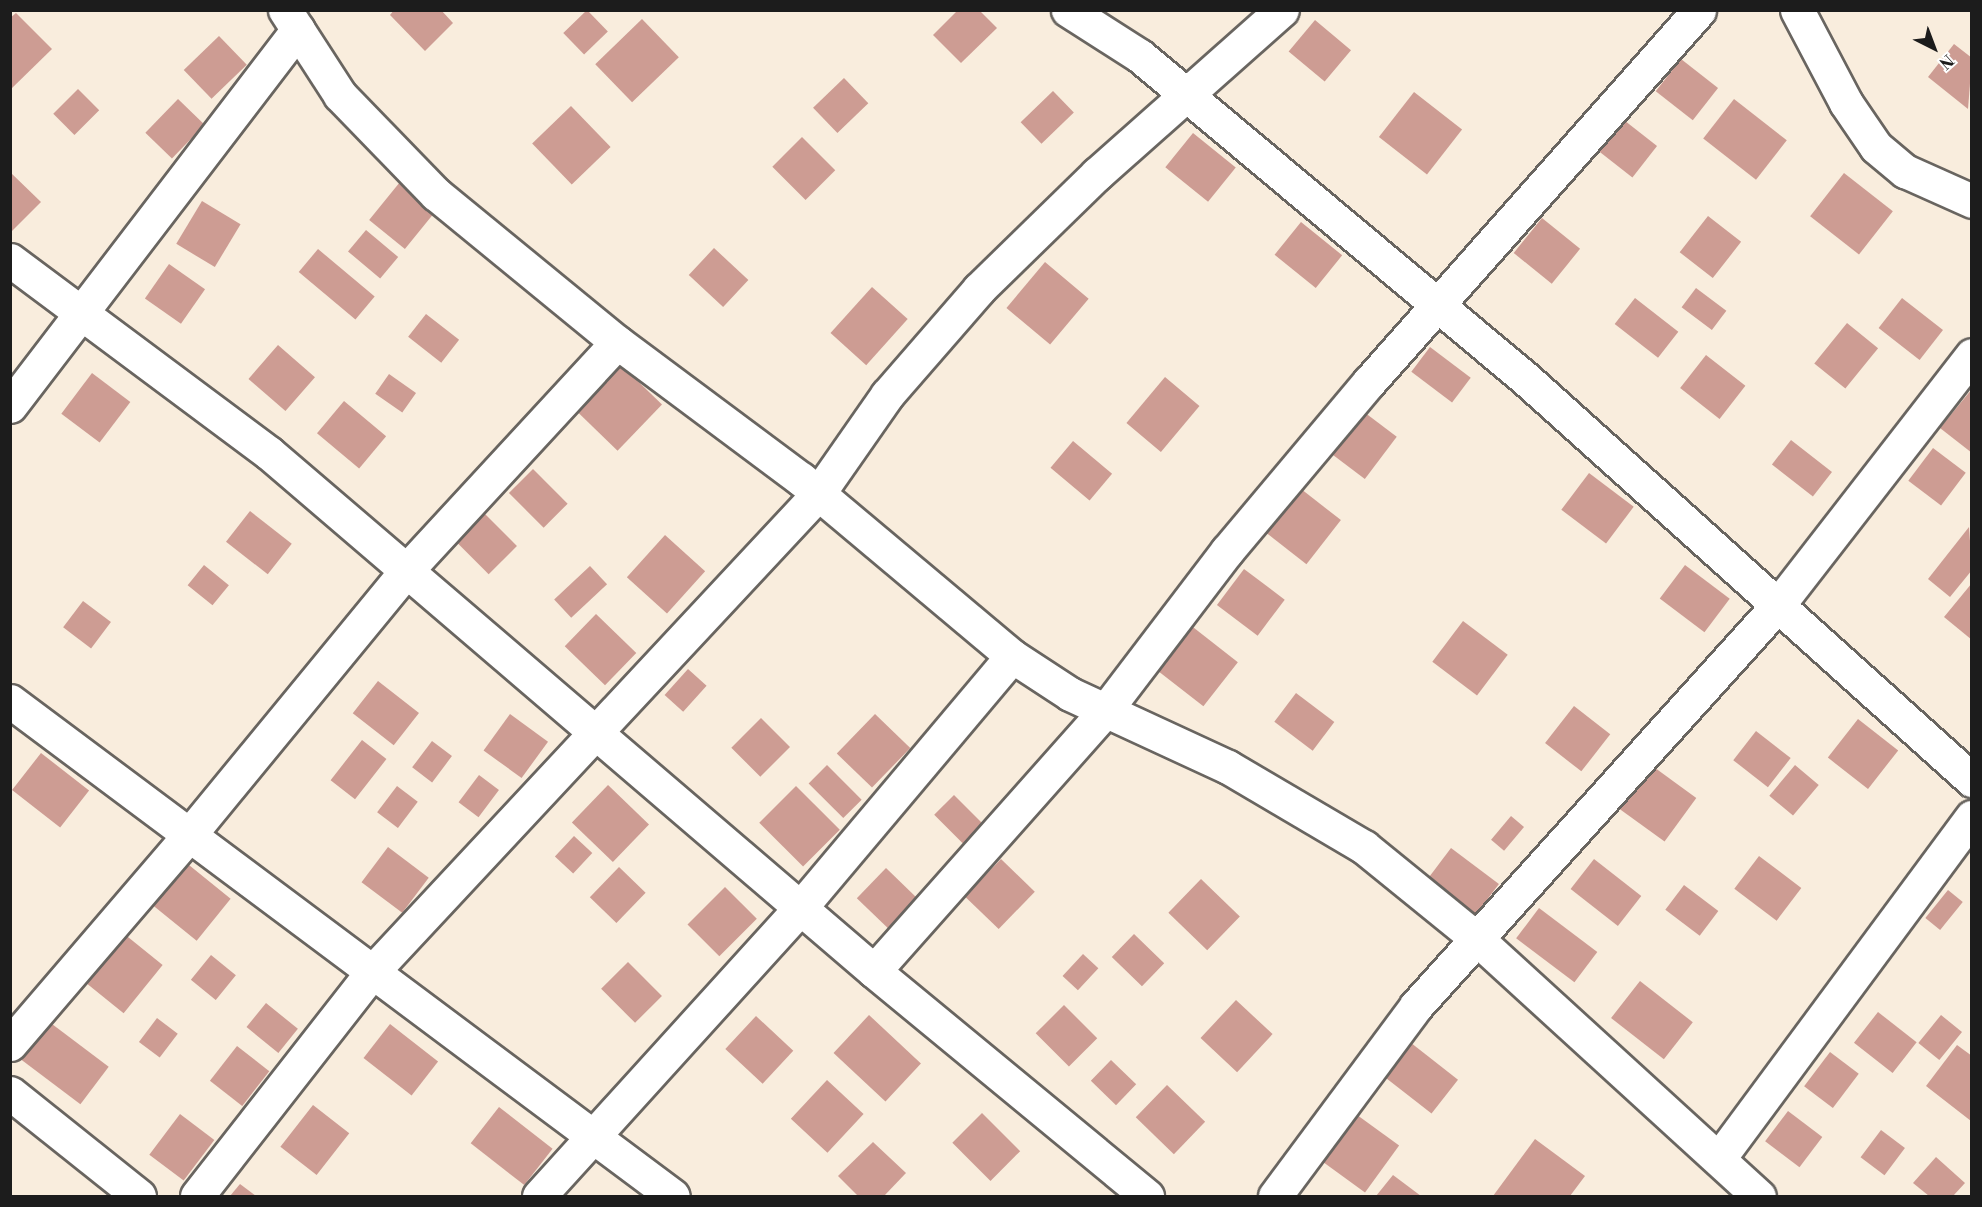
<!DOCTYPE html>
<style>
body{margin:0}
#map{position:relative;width:1982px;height:1207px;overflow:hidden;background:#f9eddd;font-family:"Libre Bodoni",serif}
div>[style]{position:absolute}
.building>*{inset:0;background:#cd9c93;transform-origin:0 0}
.roads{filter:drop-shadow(2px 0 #696560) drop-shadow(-2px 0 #696560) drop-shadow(0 2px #696560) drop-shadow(0 -2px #696560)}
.street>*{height:33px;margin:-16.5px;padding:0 16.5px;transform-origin:16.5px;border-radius:16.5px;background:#fff}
span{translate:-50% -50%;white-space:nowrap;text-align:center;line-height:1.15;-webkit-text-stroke:6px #fff;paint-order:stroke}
.frame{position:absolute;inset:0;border:12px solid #1c1c1c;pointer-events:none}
.north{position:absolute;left:1904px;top:18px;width:60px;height:60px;-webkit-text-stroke:4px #fff;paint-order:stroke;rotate:138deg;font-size:16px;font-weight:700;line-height:24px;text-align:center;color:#1c1c1c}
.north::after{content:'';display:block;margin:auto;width:21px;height:27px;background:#1c1c1c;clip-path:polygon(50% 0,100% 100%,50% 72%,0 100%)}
</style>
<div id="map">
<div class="building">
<i style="clip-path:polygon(394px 10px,441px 10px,453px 23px,425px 51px,390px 15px)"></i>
<i style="left:587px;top:10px;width:30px;height:33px;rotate:46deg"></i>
<i style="clip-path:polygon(958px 10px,979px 10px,997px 28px,961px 63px,933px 35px)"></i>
<i style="clip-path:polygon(16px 13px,52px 49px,10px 90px,10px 18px)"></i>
<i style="left:642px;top:19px;width:53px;height:65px;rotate:46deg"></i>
<i style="left:1315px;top:20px;width:47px;height:41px;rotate:40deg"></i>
<i style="left:219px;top:36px;width:40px;height:49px;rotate:46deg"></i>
<i style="clip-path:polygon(1954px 44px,1972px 58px,1968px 109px,1928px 77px)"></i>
<i style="left:1681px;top:59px;width:47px;height:41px;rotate:38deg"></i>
<i style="left:844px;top:78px;width:35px;height:43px;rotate:46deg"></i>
<i style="left:78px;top:89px;width:30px;height:35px;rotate:45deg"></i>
<i style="left:1053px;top:91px;width:30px;height:45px;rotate:46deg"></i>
<i style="left:1414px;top:92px;width:61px;height:57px;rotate:38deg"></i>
<i style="left:178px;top:99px;width:37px;height:47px;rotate:44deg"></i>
<i style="left:1734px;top:99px;width:67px;height:50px;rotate:38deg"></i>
<i style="left:571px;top:106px;width:57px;height:54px;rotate:46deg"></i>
<i style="left:1620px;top:117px;width:47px;height:40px;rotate:38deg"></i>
<i style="left:1193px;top:133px;width:55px;height:44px;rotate:39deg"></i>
<i style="left:802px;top:137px;width:47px;height:42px;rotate:45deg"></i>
<i style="clip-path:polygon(10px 172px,41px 202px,12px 231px,10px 230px)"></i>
<i style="left:1844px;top:173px;width:62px;height:55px;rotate:38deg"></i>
<i style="left:400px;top:182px;width:46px;height:49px;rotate:39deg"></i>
<i style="left:202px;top:201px;width:45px;height:50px;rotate:31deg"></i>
<i style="left:1708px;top:216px;width:42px;height:46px;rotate:38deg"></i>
<i style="left:1542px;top:218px;width:49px;height:45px;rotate:39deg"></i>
<i style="left:1301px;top:222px;width:53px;height:42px;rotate:39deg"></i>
<i style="left:366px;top:230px;width:42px;height:28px;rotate:40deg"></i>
<i style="left:714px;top:248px;width:47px;height:37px;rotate:43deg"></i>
<i style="left:318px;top:249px;width:74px;height:30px;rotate:40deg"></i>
<i style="left:1045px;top:262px;width:57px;height:60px;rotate:40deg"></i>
<i style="left:169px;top:264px;width:44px;height:42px;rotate:35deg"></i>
<i style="left:872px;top:287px;width:48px;height:62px;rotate:42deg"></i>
<i style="left:1696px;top:288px;width:38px;height:24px;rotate:37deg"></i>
<i style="left:1635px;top:298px;width:55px;height:33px;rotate:38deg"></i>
<i style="left:1902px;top:298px;width:52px;height:38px;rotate:38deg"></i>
<i style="left:426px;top:314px;width:42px;height:29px;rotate:38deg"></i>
<i style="left:1847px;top:323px;width:40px;height:52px;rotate:39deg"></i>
<i style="left:278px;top:345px;width:49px;height:45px;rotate:41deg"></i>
<i style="left:1430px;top:347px;width:51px;height:31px;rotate:37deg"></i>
<i style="left:1706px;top:355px;width:50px;height:42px;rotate:38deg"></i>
<i style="left:621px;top:365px;width:57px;height:64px;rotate:44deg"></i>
<i style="left:92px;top:373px;width:48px;height:51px;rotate:37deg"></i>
<i style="left:389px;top:374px;width:33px;height:24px;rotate:35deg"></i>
<i style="left:1165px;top:377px;width:45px;height:60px;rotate:40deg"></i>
<i style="clip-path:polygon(1972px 389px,1972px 453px,1940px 428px)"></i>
<i style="left:344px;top:401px;width:55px;height:42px;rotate:40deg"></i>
<i style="left:1360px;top:409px;width:46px;height:53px;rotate:37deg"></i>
<i style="left:1791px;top:440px;width:52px;height:31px;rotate:38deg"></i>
<i style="left:1073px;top:441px;width:51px;height:35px;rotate:40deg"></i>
<i style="left:1933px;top:448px;width:41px;height:41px;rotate:37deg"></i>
<i style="left:533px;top:469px;width:49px;height:34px;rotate:45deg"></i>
<i style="left:1589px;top:473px;width:56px;height:46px;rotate:37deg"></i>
<i style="left:1296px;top:485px;width:57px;height:56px;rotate:38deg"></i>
<i style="left:250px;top:511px;width:53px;height:39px;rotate:38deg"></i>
<i style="left:483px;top:512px;width:48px;height:40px;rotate:45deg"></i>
<i style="clip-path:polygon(1969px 527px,1972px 570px,1950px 597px,1928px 579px)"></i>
<i style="left:665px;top:535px;width:54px;height:57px;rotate:42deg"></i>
<i style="left:204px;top:565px;width:32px;height:26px;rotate:39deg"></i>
<i style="left:1685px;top:565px;width:56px;height:42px;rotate:37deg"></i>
<i style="left:590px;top:566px;width:25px;height:49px;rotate:47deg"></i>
<i style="left:1244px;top:569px;width:51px;height:45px;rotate:37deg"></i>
<i style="clip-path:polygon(1972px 583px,1972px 640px,1944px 617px)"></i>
<i style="left:83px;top:601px;width:35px;height:33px;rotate:37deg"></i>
<i style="left:596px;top:614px;width:56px;height:45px;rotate:44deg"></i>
<i style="left:1463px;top:621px;width:56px;height:51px;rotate:37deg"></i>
<i style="left:1189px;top:624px;width:62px;height:56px;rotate:38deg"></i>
<i style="left:688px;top:669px;width:25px;height:35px;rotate:42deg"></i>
<i style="left:378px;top:681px;width:52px;height:41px;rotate:38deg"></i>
<i style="left:1296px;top:693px;width:48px;height:36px;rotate:37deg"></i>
<i style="left:1574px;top:706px;width:46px;height:47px;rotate:38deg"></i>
<i style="left:510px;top:714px;width:47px;height:45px;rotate:36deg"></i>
<i style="left:875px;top:714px;width:49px;height:55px;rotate:44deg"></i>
<i style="left:761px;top:718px;width:41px;height:42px;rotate:45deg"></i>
<i style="left:1858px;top:719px;width:51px;height:49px;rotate:38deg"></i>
<i style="left:1756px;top:731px;width:44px;height:37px;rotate:38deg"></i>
<i style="left:362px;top:740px;width:31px;height:51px;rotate:38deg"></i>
<i style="left:432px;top:741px;width:25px;height:33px;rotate:37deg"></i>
<i style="left:41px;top:753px;width:61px;height:47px;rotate:38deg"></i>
<i style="left:827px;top:765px;width:49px;height:26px;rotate:45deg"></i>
<i style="left:1651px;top:765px;width:56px;height:54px;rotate:36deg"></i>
<i style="left:1795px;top:765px;width:31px;height:40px;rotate:40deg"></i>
<i style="left:479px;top:775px;width:25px;height:34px;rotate:37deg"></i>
<i style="left:608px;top:785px;width:57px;height:52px;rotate:44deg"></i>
<i style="left:397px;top:786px;width:26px;height:33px;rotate:37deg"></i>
<i style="left:796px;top:786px;width:62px;height:52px;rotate:45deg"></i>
<i style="left:954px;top:795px;width:41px;height:28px;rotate:45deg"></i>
<i style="left:1511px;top:816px;width:17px;height:31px;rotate:40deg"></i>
<i style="left:574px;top:836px;width:25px;height:28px;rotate:43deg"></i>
<i style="left:388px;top:847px;width:51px;height:44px;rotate:37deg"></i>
<i style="left:1451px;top:848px;width:60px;height:41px;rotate:37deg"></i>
<i style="left:1759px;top:856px;width:53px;height:41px;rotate:37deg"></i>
<i style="left:1001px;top:859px;width:47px;height:52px;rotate:44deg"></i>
<i style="left:1594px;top:859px;width:60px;height:38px;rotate:38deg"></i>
<i style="left:184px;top:861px;width:60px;height:54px;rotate:39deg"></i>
<i style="left:619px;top:867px;width:37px;height:42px;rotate:44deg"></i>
<i style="left:886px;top:868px;width:47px;height:42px;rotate:44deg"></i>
<i style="left:1201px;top:879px;width:54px;height:47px;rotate:44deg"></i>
<i style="left:1684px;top:885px;width:43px;height:31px;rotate:37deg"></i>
<i style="left:725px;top:887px;width:45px;height:53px;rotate:45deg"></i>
<i style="left:1948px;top:890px;width:19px;height:36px;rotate:39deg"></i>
<i style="left:1539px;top:908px;width:73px;height:38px;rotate:37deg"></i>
<i style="left:123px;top:933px;width:51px;height:62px;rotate:39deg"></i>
<i style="left:1134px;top:934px;width:42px;height:32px;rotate:44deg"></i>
<i style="left:1083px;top:954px;width:21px;height:30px;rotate:43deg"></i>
<i style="left:211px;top:955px;width:32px;height:32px;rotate:39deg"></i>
<i style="left:628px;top:962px;width:48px;height:38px;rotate:45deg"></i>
<i style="left:1640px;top:981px;width:67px;height:47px;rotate:38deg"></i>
<i style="left:1236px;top:1000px;width:50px;height:52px;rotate:43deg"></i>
<i style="left:266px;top:1003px;width:41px;height:31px;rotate:39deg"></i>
<i style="left:1064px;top:1005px;width:47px;height:40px;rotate:45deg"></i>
<i style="left:1878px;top:1012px;width:49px;height:39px;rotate:38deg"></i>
<i style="left:869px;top:1015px;width:71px;height:52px;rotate:43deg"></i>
<i style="left:1941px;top:1015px;width:27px;height:36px;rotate:39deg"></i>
<i style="left:756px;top:1016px;width:51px;height:45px;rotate:43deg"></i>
<i style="left:157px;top:1018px;width:26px;height:30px;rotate:37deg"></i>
<i style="left:48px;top:1021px;width:76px;height:47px;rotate:37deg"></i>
<i style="left:390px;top:1024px;width:61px;height:43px;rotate:38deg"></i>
<i style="left:1406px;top:1039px;width:66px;height:43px;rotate:38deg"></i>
<i style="clip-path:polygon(1957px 1045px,1972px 1056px,1971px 1121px,1926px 1086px)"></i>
<i style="left:237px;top:1046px;width:41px;height:44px;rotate:38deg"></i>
<i style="left:1830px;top:1052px;width:36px;height:43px;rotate:37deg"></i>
<i style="left:1111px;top:1060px;width:35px;height:29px;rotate:44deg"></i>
<i style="left:827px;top:1080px;width:50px;height:53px;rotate:43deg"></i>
<i style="left:1167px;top:1085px;width:53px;height:45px;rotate:44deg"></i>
<i style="left:313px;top:1105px;width:46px;height:53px;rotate:38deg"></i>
<i style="left:499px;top:1107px;width:68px;height:46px;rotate:38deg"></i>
<i style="left:1788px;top:1111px;width:43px;height:38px;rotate:37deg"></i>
<i style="left:1353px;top:1112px;width:57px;height:58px;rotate:36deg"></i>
<i style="left:982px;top:1113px;width:54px;height:42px;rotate:45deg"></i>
<i style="left:180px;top:1114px;width:43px;height:51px;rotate:37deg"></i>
<i style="left:1881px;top:1130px;width:30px;height:34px;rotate:37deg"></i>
<i style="clip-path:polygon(1535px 1139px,1585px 1176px,1570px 1196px,1493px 1196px)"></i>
<i style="clip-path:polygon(873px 1142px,906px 1173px,884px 1196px,858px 1196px,838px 1176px)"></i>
<i style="clip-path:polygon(1936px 1157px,1965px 1183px,1953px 1196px,1929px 1196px,1913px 1183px)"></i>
<i style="clip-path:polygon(1393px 1175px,1421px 1196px,1376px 1196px)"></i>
<i style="clip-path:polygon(240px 1184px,256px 1196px,230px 1196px)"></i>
</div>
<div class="roads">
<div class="street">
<i style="left:285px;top:10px;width:101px;rotate:57.1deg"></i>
<i style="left:340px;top:95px;width:138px;rotate:45.9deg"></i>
<i style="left:436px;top:194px;width:234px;rotate:39.3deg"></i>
<i style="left:617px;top:342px;width:229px;rotate:36.7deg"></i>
<i style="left:801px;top:479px;width:275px;rotate:40deg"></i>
<i style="left:1012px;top:656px;width:69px;rotate:33.2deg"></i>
<i style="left:1070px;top:694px;width:174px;rotate:24.8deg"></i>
<i style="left:1228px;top:767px;width:158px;rotate:30.5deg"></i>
<i style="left:1364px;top:847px;width:144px;rotate:39.1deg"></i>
<i style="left:1476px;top:938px;width:383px;rotate:42.4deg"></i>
<i style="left:1068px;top:10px;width:85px;rotate:32.6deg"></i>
<i style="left:1140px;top:56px;width:503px;rotate:39.92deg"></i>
<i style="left:1526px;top:379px;width:600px;rotate:41.96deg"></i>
<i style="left:1797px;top:10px;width:105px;rotate:62.2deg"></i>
<i style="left:1846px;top:103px;width:53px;rotate:55.7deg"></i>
<i style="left:1876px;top:147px;width:38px;rotate:40deg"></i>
<i style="left:1905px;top:171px;width:73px;rotate:24.1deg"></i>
<i style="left:10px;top:260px;width:323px;rotate:36.7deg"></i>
<i style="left:269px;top:453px;width:796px;rotate:40.57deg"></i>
<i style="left:874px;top:971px;width:354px;rotate:39.5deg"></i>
<i style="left:10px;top:406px;width:474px;rotate:-52.6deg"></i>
<i style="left:10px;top:701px;width:827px;rotate:36.75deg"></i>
<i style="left:874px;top:971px;width:348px;rotate:-48.4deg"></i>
<i style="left:1105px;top:711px;width:201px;rotate:-52.7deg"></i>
<i style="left:1227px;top:551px;width:221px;rotate:-50deg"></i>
<i style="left:1369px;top:382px;width:497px;rotate:-48.4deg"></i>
<i style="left:10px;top:1044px;width:277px;rotate:-49.4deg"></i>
<i style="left:190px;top:834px;width:340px;rotate:-50.6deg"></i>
<i style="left:406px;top:571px;width:311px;rotate:-47.3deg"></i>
<i style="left:10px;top:1093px;width:165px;rotate:38.6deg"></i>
<i style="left:1720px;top:1157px;width:423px;rotate:-53.5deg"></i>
<i style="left:197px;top:1196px;width:286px;rotate:-52deg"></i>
<i style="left:373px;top:971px;width:652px;rotate:-46.99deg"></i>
<i style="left:818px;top:494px;width:121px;rotate:-55.1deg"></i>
<i style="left:887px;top:395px;width:140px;rotate:-49deg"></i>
<i style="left:979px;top:289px;width:165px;rotate:-44.3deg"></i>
<i style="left:1097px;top:174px;width:247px;rotate:-41.6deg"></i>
<i style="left:539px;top:1196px;width:389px;rotate:-47.8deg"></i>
<i style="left:800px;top:908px;width:329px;rotate:-49.9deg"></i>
<i style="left:1275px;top:1196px;width:237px;rotate:-53.4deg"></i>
<i style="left:1416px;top:1006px;width:540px;rotate:-47.93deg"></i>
<i style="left:1778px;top:605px;width:316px;rotate:-52.2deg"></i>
</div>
</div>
<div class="frame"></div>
<div class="north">N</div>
</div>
